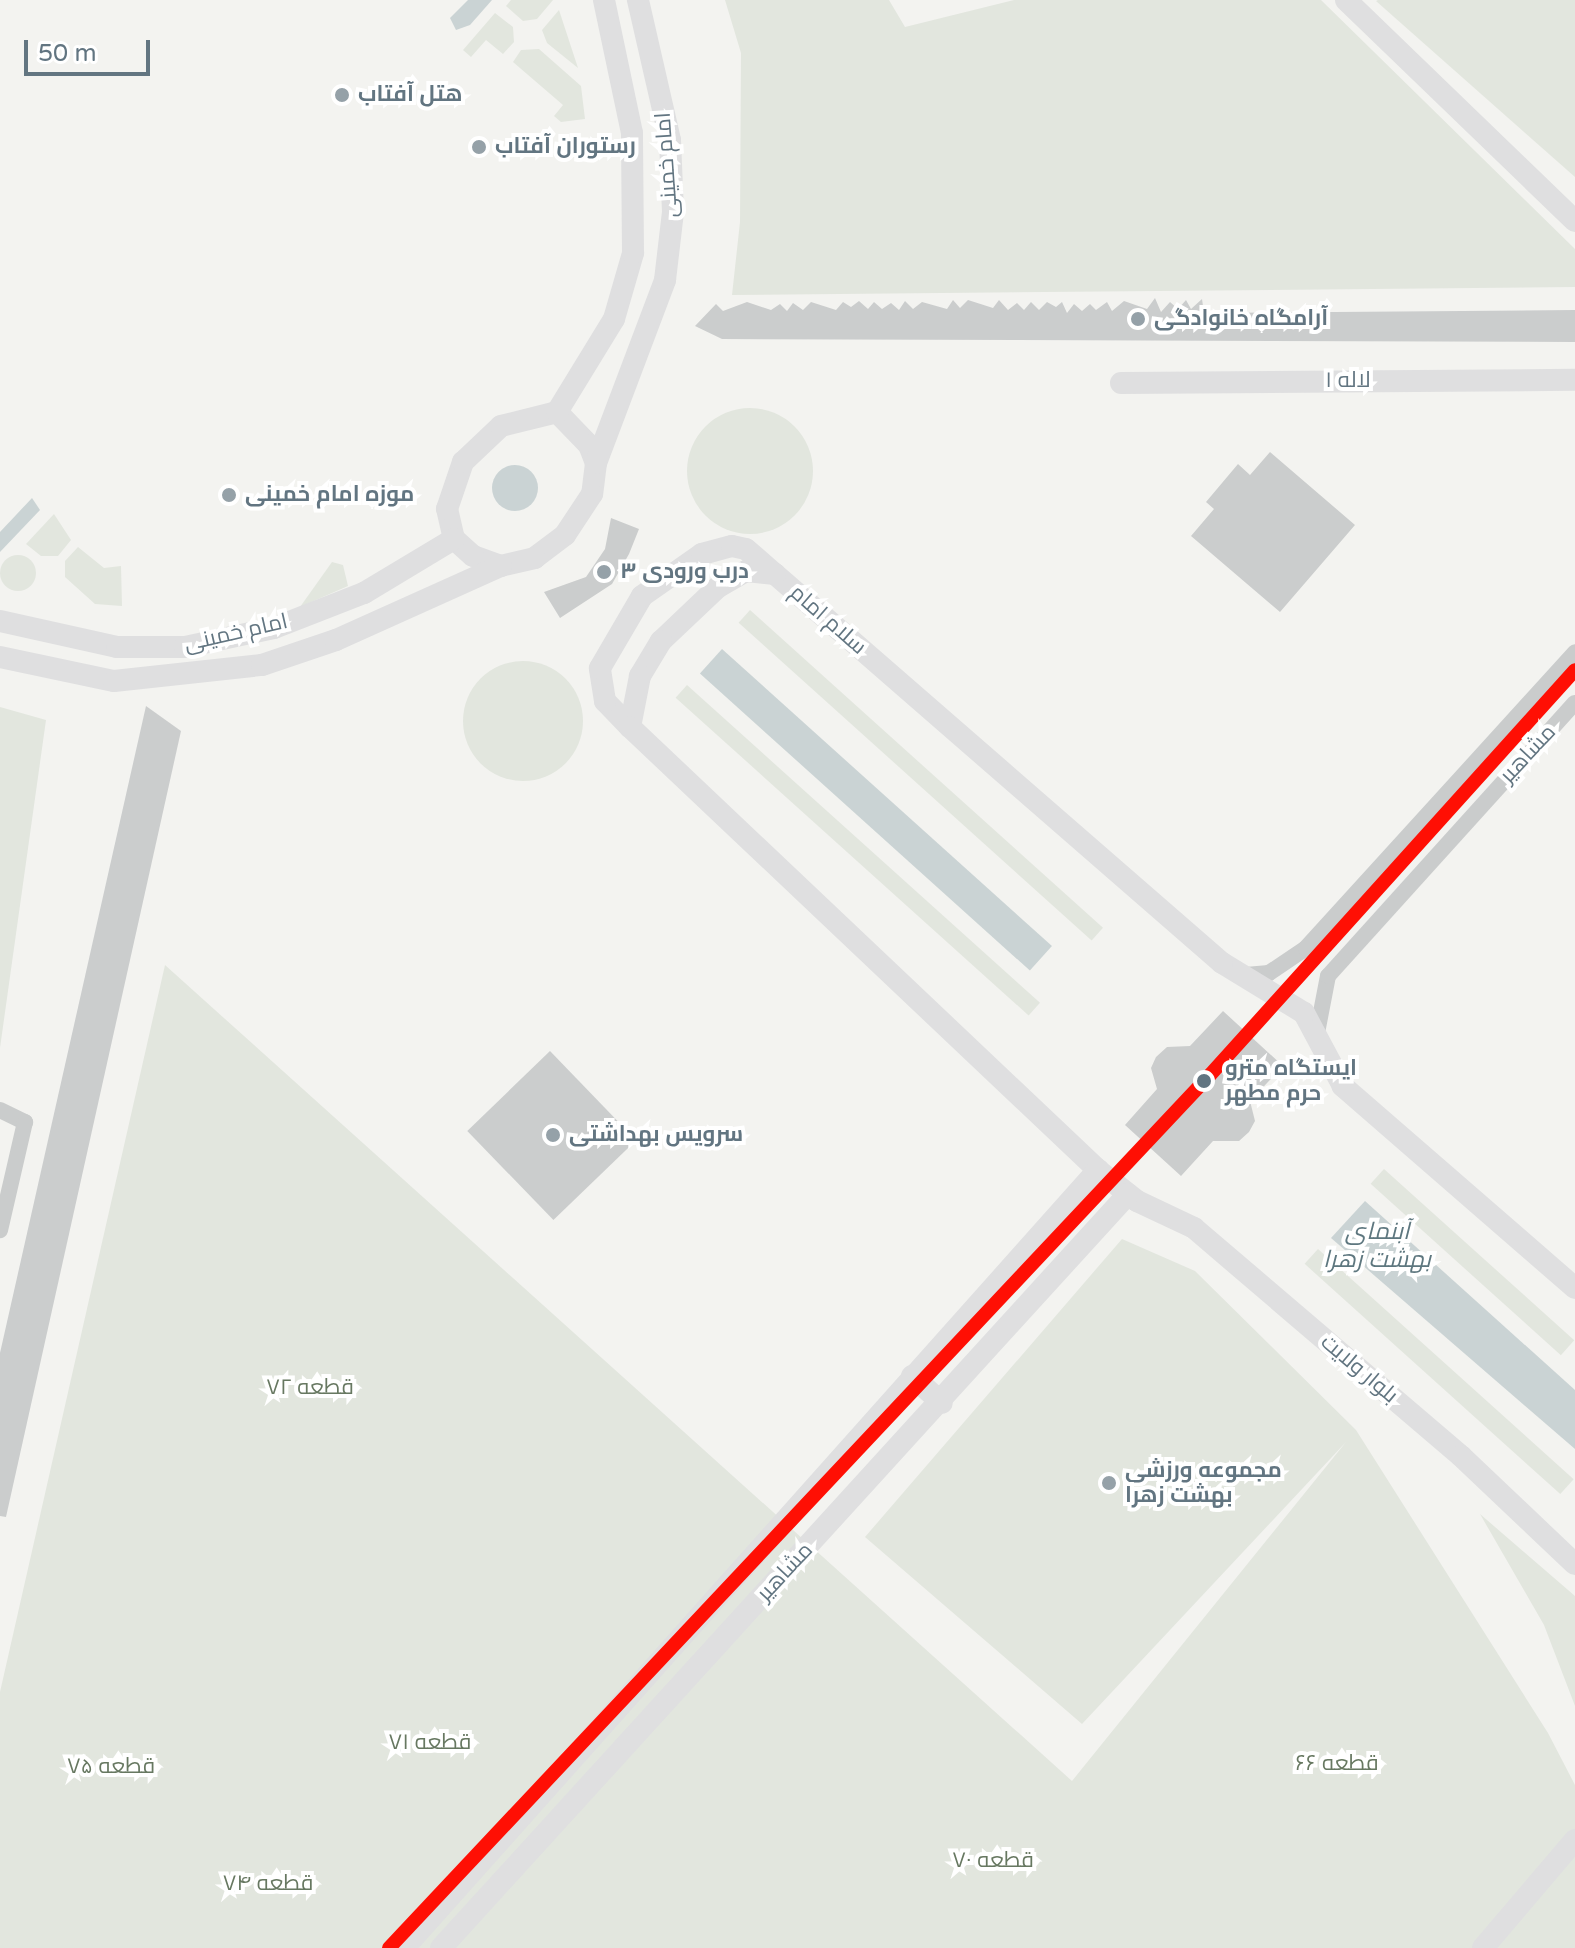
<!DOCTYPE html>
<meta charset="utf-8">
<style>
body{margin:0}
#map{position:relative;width:1575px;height:1948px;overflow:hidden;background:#f3f3f0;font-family:"Varela Round",Cairo,sans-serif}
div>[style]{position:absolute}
.green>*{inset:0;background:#e2e6de;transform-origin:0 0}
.round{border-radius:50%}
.water>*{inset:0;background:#cad3d4;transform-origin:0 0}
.building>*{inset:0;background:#cbcdcd;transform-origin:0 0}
.street>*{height:16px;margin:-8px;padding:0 8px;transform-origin:8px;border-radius:8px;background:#cacccc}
.secondary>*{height:22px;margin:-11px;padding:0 11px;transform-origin:11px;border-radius:11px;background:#dfdfe0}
.metro-1>*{height:14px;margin:-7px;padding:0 7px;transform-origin:7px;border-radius:7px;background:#ff0f04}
.dots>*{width:22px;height:22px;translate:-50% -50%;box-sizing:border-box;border:4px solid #fff;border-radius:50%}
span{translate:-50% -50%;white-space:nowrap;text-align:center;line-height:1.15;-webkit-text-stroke:8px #fff;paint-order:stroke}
.poi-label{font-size:22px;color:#627581;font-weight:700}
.left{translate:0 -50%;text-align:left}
.street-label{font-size:22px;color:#627581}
.stop-label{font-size:22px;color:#627581;font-weight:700}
.park-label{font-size:22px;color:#677861}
.water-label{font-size:24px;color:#5e777f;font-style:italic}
.scale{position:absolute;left:24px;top:40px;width:126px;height:36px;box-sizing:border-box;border:4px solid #627581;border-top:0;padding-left:10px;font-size:24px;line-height:28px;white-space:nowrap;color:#627581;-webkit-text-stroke:6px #fff;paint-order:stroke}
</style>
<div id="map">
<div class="green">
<i style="clip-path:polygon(511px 0,553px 0,537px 19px,523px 21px,506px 6px)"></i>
<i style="clip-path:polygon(725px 0,889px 0,905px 27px,1014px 0,1321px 0,1575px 249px,1575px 287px,732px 295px,740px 222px,741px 53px)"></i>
<i style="clip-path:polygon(1575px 0,1575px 177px,1376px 1px,1378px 0)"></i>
<i style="clip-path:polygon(559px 10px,578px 68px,547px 43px,542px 30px)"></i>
<i style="clip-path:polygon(495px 13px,513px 27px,514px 42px,503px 54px,486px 40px,471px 57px,463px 50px)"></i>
<i style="clip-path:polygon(539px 49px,581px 86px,585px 119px,561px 122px,554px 116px,563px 105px,513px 62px,521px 50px)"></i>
<i class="round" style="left:687px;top:408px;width:126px;height:126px"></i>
<i style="clip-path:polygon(54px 514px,71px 540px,58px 556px,41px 556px,26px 544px)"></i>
<i style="clip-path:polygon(78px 547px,104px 568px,121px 566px,122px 606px,95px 604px,65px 577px,65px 561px)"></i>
<i class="round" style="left:0;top:555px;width:36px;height:36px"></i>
<i style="clip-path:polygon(332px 562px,343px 565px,348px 586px,300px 607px)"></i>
<i style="left:750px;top:610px;width:475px;height:17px;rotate:42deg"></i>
<i class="round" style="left:463px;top:661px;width:120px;height:120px"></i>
<i style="left:687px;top:685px;width:475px;height:17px;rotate:42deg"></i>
<i style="clip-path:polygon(0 707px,46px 720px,0 1048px)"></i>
<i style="clip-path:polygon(165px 965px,1072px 1781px,1346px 1442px,1082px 1724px,865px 1537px,1122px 1239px,1195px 1271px,1356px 1430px,1548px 1733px,1575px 1785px,1575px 1948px,0 1948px,0 1692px)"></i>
<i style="left:1384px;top:1169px;width:256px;height:20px;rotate:42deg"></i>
<i style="left:1318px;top:1249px;width:344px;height:20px;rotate:42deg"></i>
<i style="clip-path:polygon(1480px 1514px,1575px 1596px,1575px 1706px,1544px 1625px)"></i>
</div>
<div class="water">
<i style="clip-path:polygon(468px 0,492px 0,470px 25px,456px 30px,450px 18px)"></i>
<i class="round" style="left:492px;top:465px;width:46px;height:46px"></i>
<i style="clip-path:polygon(32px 498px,40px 510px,0 552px,0 532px)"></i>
<i style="left:722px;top:649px;width:444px;height:33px;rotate:42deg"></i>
<i style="clip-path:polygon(1365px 1201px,1575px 1390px,1575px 1449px,1331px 1238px)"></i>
</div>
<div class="building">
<i style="clip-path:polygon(1155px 298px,1161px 312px,1170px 302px,1178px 309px,1186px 300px,1191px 309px,1202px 299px,1204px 313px,1575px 310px,1575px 342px,722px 339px,695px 326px,716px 304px,723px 311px,747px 302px,771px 310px,780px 304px,787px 311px,793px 303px,803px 310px,811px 302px,836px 310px,843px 302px,851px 307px,859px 301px,868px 309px,874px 302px,882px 309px,891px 303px,899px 310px,905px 301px,913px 309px,922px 302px,947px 309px,953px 300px,960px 308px,968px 300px,993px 308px,999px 300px,1008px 310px,1017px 303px,1024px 310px,1031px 302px,1039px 310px,1047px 302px,1056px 307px,1062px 302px,1067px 313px,1074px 304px,1082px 311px,1090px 304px,1096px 310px,1107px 302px,1112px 311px,1124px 301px,1147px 309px)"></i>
<i style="clip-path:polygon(1270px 452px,1355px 525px,1280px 612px,1191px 536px,1214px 509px,1206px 502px,1238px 464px,1250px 475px)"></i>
<i style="clip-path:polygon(611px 518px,639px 529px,629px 554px,612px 584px,560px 618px,544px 592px,586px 577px,605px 549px)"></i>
<i style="clip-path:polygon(146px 706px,181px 731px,6px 1517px,0 1516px,0 1353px)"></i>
<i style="clip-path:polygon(1223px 1011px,1283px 1066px,1250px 1101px,1255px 1121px,1249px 1132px,1239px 1141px,1213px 1141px,1181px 1176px,1125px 1125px,1157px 1089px,1151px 1068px,1156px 1057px,1167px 1047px,1190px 1046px)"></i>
<i style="left:550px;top:1051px;width:124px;height:115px;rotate:46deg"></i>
</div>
<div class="street">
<i style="left:1246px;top:975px;width:23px;rotate:-5deg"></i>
<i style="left:1269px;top:973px;width:45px;rotate:-34deg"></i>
<i style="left:1306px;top:948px;width:400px;rotate:-47.7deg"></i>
<i style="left:1317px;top:1033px;width:58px;rotate:-79.1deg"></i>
<i style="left:1328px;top:976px;width:368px;rotate:-47.9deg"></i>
<i style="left:0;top:1110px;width:28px;rotate:26deg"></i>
<i style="left:25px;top:1122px;width:111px;rotate:103deg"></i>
</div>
<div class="secondary">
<i style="left:1346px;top:0;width:318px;rotate:44deg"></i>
<i style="left:1121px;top:383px;width:454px;rotate:-0.4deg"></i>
<i style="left:557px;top:412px;width:46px;rotate:45.9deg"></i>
<i style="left:589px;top:445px;width:19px;rotate:69deg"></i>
<i style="left:596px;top:463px;width:31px;rotate:97deg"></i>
<i style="left:592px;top:494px;width:49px;rotate:123.4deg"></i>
<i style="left:565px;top:535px;width:38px;rotate:143deg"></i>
<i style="left:535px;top:558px;width:35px;rotate:167deg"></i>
<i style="left:501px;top:566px;width:30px;rotate:-160deg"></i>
<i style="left:473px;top:556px;width:25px;rotate:-138deg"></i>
<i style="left:454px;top:539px;width:31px;rotate:-103deg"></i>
<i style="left:447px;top:509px;width:50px;rotate:-71.2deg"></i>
<i style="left:463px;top:462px;width:52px;rotate:-43.5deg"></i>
<i style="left:501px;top:426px;width:58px;rotate:-14deg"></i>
<i style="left:557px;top:412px;width:109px;rotate:-58.5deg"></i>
<i style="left:614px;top:319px;width:69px;rotate:-73.9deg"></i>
<i style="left:633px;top:253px;width:120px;rotate:-90.5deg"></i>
<i style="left:632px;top:133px;width:136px;rotate:-101.9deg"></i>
<i style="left:596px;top:463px;width:196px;rotate:-69.3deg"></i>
<i style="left:665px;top:280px;width:68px;rotate:-83.3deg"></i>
<i style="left:673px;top:212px;width:72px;rotate:-92.4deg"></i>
<i style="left:670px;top:140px;width:144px;rotate:-102.9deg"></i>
<i style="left:0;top:621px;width:120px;rotate:12.5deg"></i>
<i style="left:117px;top:647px;width:68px"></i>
<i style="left:185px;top:647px;width:91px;rotate:-12.1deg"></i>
<i style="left:274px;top:628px;width:97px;rotate:-21.3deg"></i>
<i style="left:364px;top:593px;width:105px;rotate:-31deg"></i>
<i style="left:0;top:657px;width:116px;rotate:11.9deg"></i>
<i style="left:114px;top:681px;width:149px;rotate:-6.2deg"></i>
<i style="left:262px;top:665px;width:78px;rotate:-18.7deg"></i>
<i style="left:336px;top:640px;width:181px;rotate:-24.2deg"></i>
<i style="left:630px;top:727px;width:36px;rotate:-134deg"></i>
<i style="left:605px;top:701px;width:33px;rotate:-99deg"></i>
<i style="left:600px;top:668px;width:83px;rotate:-59.7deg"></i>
<i style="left:642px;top:596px;width:73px;rotate:-35deg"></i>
<i style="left:702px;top:554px;width:31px;rotate:-15deg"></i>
<i style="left:732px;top:546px;width:14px;rotate:12deg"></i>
<i style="left:746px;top:549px;width:38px;rotate:41deg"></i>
<i style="left:1575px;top:1288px;width:308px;rotate:-139deg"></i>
<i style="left:1343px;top:1086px;width:83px;rotate:-118.1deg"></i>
<i style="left:1304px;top:1013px;width:96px;rotate:-148.6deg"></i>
<i style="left:1222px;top:963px;width:593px;rotate:-138.97deg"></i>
<i style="left:775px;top:574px;width:29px;rotate:-174deg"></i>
<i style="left:746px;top:571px;width:32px;rotate:150deg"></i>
<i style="left:718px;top:587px;width:79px;rotate:136.5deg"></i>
<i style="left:661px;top:641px;width:41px;rotate:121deg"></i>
<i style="left:640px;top:676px;width:52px;rotate:101.1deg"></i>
<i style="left:630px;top:727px;width:644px;rotate:43.43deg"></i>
<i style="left:1098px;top:1170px;width:50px;rotate:38.5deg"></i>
<i style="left:1137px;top:1201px;width:63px;rotate:25.3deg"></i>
<i style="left:1194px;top:1228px;width:351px;rotate:40.5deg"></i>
<i style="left:1461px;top:1456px;width:157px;rotate:43.5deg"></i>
<i style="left:912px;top:1376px;width:40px;rotate:42deg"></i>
<i style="left:404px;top:1948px;width:1043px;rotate:-48.27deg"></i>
<i style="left:441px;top:1948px;width:1020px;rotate:-47.66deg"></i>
<i style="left:1483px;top:1948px;width:142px;rotate:-49.6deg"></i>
</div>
<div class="metro-1">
<i style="left:389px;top:1948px;width:1198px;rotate:-46.76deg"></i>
<i style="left:1210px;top:1075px;width:545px;rotate:-47.97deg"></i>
</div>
<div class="dots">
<i style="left:342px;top:95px;background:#95a1a8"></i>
<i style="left:479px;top:147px;background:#95a1a8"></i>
<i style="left:1138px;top:319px;background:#95a1a8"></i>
<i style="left:229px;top:495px;background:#95a1a8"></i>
<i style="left:604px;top:572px;background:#95a1a8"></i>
<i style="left:1204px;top:1081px;background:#627581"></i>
<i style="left:553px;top:1135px;background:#95a1a8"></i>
<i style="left:1109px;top:1483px;background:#95a1a8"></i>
</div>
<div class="poi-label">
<span class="left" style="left:358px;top:95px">هتل آفتاب</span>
<span class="left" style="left:495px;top:147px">رستوران آفتاب</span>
<span class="left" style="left:1154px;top:319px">آرامگاه خانوادگی</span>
<span class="left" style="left:245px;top:495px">موزه امام خمینی</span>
<span class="left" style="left:620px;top:572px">درب ورودی ۳</span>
<span class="left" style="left:569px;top:1135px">سرویس بهداشتی</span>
<span class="left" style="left:1125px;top:1483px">مجموعه ورزشی<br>بهشت زهرا</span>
</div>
<div class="street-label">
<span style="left:667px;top:165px;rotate:-94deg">امام خمینی</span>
<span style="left:1348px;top:381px">لاله ۱</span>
<span style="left:828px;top:620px;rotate:41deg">سلام امام</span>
<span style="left:236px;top:633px;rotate:-13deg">امام خمینی</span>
<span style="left:1528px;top:754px;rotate:-47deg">مشاهیر</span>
<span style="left:1359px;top:1369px;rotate:40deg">بلوار ولایت</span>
<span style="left:785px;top:1572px;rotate:-47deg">مشاهیر</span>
</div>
<div class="stop-label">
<span class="left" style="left:1225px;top:1081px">ایستگاه مترو<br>حرم مطهر</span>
</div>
<div class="park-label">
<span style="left:310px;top:1388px">قطعه ۷۲</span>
<span style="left:430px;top:1743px">قطعه ۷۱</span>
<span style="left:1337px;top:1764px">قطعه ۶۶</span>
<span style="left:111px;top:1767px">قطعه ۷۵</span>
<span style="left:993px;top:1861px">قطعه ۷۰</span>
<span style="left:268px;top:1884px">قطعه ۷۴</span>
</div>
<div class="water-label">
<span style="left:1377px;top:1246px">آبنمای<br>بهشت زهرا</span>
</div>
<div class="scale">50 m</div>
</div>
